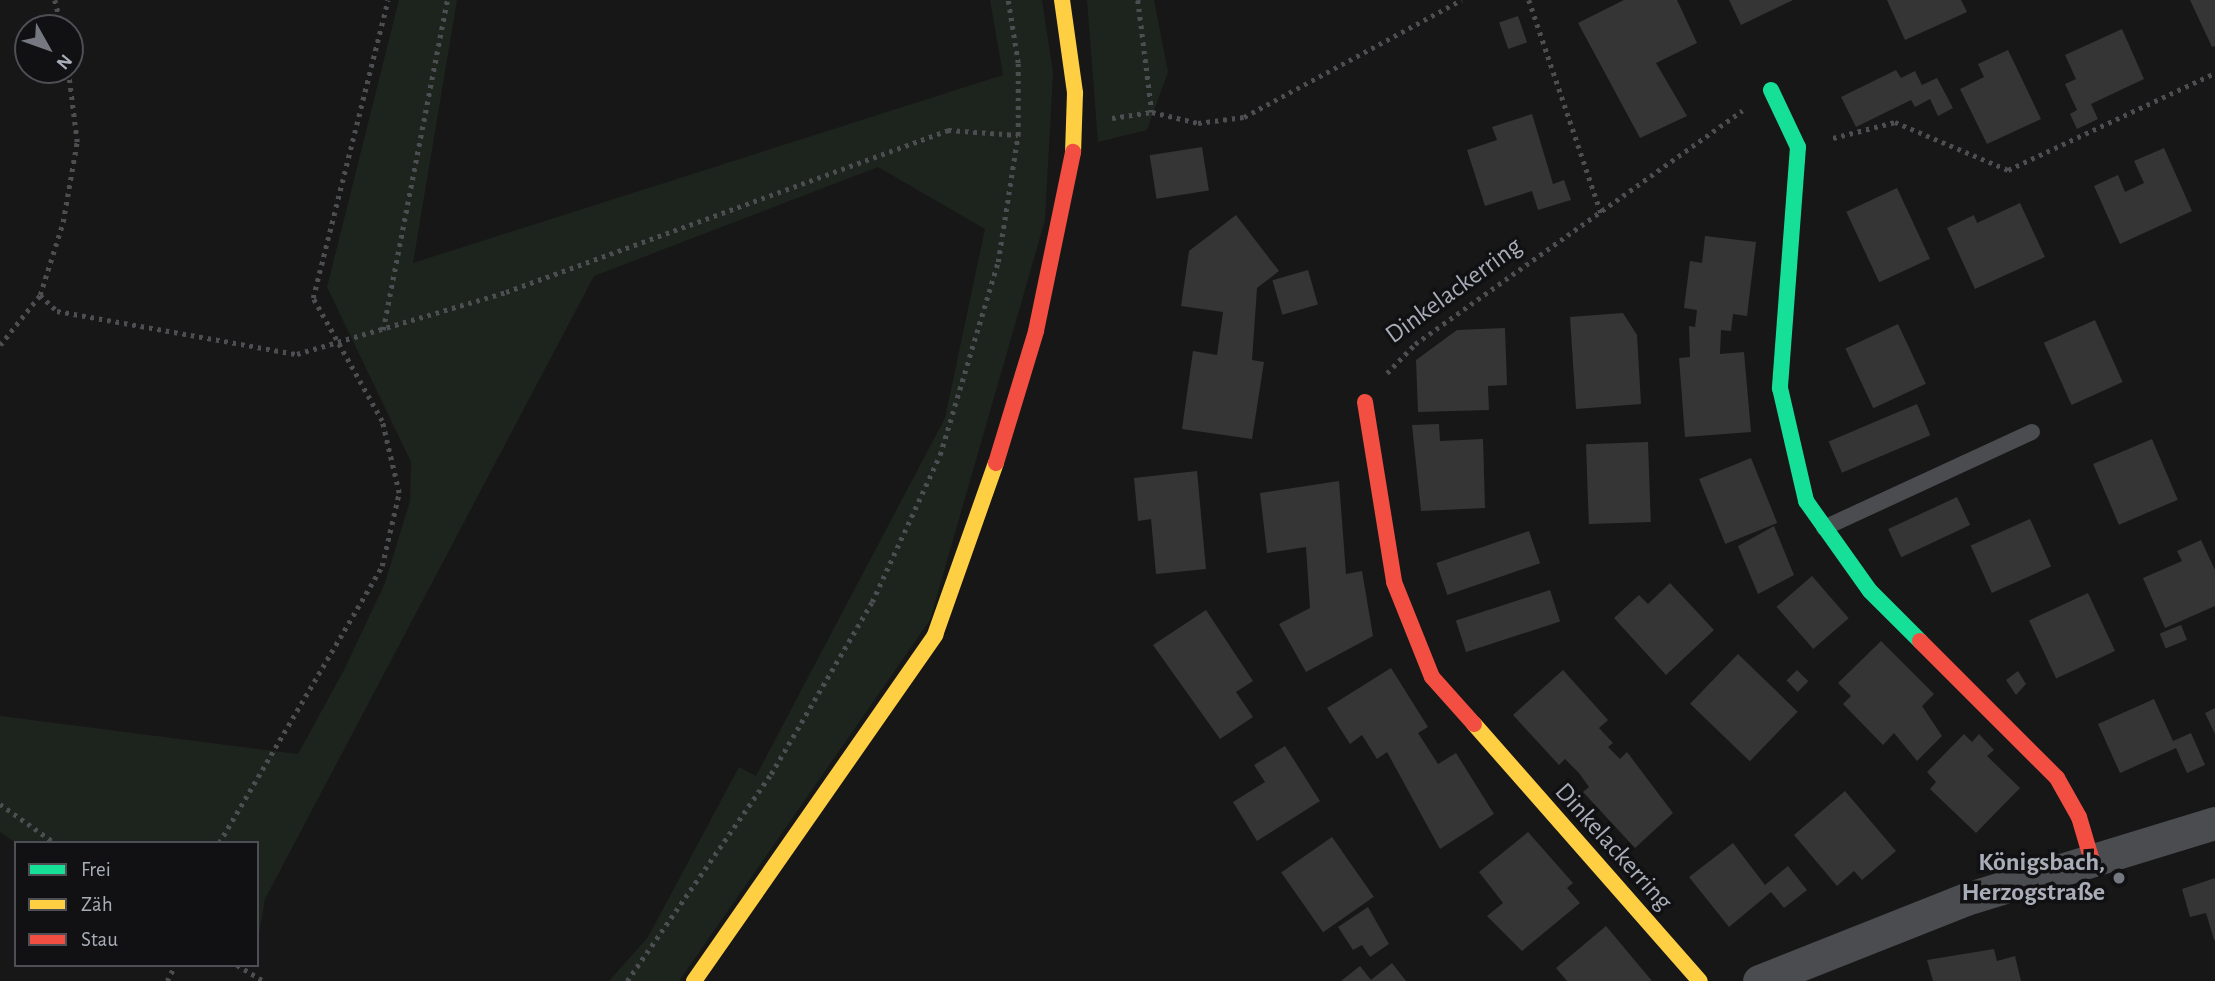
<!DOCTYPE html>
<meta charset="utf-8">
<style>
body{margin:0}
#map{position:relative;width:2215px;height:981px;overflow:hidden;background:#171717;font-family:"Alegreya Sans",sans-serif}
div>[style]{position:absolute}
.green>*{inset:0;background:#1d241e}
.building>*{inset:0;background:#353536;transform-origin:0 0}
.path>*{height:4.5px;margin-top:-2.25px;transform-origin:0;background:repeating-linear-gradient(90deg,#4d4e52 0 3.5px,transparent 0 8.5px)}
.lane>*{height:16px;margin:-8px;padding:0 8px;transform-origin:8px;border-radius:8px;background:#4b4c50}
.street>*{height:33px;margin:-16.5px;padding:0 16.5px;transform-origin:16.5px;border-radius:16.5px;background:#4b4c50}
.fast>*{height:16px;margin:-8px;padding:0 8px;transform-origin:8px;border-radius:8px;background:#16e098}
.slow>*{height:16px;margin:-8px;padding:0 8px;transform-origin:8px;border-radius:8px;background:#ffcf43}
.jam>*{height:16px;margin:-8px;padding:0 8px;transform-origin:8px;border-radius:8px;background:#f24e42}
.dots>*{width:19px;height:19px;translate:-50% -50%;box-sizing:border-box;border:4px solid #111113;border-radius:50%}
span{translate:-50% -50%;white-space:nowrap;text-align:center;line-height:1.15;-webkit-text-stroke:7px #111113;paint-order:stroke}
.street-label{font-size:26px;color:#a8adb8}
.poi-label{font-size:26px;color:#a8adb8;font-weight:700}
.right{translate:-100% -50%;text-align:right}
.legend{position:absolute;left:14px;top:841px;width:245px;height:126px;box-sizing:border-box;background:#111113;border:2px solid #4d4f55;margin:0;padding:9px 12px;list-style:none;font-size:21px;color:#a8adb8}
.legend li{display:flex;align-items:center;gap:14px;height:35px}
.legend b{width:35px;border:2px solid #4d4f55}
.north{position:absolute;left:14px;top:14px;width:70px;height:70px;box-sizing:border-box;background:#111113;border:2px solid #4d4f55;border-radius:50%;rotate:130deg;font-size:19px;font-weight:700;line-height:28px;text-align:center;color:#a8adb8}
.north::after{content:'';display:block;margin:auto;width:24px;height:32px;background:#757880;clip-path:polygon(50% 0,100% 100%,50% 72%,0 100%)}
</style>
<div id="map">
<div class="green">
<i style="clip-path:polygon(399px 0,457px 0,413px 263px,1003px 75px,990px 0,1042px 0,1053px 73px,1045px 220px,930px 620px,679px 981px,609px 981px,648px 937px,739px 767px,756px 776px,945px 418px,985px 229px,878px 167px,594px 276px,265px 899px,257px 946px,257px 843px,16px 843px,0 832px,0 716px,298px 754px,344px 670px,385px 583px,410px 501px,411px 462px,327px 287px)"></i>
<i style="clip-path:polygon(1087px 0,1154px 0,1168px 72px,1147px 130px,1098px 142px)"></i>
</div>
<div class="building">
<i style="clip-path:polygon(1624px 0,1677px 0,1697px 43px,1656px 63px,1687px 116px,1640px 138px,1578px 23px)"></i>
<i style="clip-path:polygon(1729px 0,1793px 0,1741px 25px)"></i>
<i style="clip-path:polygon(1887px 0,1961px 0,1967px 12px,1905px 40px)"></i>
<i style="clip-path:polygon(2190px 0,2215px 0,2215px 46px,2212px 47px)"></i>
<i style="left:1518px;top:16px;width:28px;height:20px;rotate:71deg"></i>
<i style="clip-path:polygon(2122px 29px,2144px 79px,2091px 104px,2098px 119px,2077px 129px,2070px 114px,2077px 110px,2065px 84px,2076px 79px,2065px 55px)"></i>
<i style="clip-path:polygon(2008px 50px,2041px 119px,1987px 144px,1960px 89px,1984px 77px,1978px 64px)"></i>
<i style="clip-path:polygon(1896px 70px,1901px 78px,1915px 71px,1922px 85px,1937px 78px,1953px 108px,1938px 116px,1930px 99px,1915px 107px,1911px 100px,1856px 127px,1841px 97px)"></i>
<i style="clip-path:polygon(1532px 114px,1553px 184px,1564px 180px,1571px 200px,1538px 210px,1532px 191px,1485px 206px,1467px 150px,1497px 140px,1492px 127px)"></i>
<i style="left:1202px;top:147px;width:44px;height:53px;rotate:81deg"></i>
<i style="clip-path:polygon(2164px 148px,2192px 211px,2120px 244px,2094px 186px,2118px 175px,2125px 192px,2144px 183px,2134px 161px)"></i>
<i style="left:1897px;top:188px;width:78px;height:56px;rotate:65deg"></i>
<i style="clip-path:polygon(2020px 203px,2045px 257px,1975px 289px,1947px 228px,1974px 215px,1977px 223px)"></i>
<i style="clip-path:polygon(1236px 215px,1279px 271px,1257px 288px,1252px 360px,1264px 362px,1252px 439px,1182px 429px,1193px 351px,1217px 355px,1223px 312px,1181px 306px,1189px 251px)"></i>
<i style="clip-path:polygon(1705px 236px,1756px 242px,1747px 316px,1733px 314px,1731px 331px,1721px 330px,1720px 354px,1744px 352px,1751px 432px,1685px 437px,1679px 358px,1690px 357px,1689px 326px,1695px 327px,1697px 310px,1684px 308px,1690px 261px,1702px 263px)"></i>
<i style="left:1308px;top:270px;width:36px;height:37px;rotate:74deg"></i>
<i style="clip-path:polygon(1623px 313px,1637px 335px,1641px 404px,1576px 409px,1570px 317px)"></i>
<i style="left:2095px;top:320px;width:68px;height:56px;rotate:66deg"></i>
<i style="left:1898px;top:324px;width:66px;height:58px;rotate:65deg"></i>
<i style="clip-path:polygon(1505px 328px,1507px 385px,1488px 386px,1489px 410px,1418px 412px,1416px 360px,1457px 330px)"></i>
<i style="left:1917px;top:404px;width:34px;height:96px;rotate:67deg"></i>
<i style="clip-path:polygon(1439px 424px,1440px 441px,1483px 439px,1485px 508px,1421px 511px,1412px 425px)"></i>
<i style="left:2152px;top:439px;width:66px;height:64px;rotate:67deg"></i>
<i style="left:1648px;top:442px;width:80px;height:62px;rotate:88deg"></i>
<i style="left:1751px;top:458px;width:70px;height:56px;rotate:68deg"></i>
<i style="clip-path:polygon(1197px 471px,1206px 569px,1156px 574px,1151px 519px,1138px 521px,1134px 478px)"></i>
<i style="clip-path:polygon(1339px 481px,1346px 574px,1362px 571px,1373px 636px,1306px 672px,1279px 624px,1310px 608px,1306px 547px,1267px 553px,1260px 493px)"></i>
<i style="left:1957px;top:497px;width:31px;height:76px;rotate:65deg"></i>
<i style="left:2030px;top:519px;width:52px;height:65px;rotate:66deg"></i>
<i style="clip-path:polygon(1774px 526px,1794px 575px,1758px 594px,1738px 546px)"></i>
<i style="left:1529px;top:531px;width:34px;height:98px;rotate:71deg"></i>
<i style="clip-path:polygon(2201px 540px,2215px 570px,2215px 606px,2165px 628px,2143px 578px,2182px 561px,2177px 551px)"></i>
<i style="left:1812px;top:576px;width:56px;height:47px;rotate:49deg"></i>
<i style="clip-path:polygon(1670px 583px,1714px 630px,1666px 675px,1614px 618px,1639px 595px,1648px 604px)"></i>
<i style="left:1550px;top:590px;width:33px;height:99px;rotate:72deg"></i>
<i style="left:2088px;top:593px;width:64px;height:65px;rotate:65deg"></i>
<i style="clip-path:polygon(1206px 610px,1253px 681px,1236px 692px,1253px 717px,1220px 739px,1153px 645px)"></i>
<i style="left:2181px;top:625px;width:16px;height:23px;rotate:68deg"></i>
<i style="clip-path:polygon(1881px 641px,1934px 694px,1922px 706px,1942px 736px,1917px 761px,1894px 733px,1883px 745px,1843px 704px,1851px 696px,1838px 683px)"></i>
<i style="left:1738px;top:654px;width:83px;height:69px;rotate:44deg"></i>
<i style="clip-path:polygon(1391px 668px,1428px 727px,1418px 733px,1438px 764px,1456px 753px,1494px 814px,1440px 849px,1387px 752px,1377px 759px,1362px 735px,1350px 744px,1327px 708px)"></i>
<i style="clip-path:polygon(1563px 670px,1608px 720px,1599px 728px,1613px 743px,1608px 747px,1620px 759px,1627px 752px,1673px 813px,1635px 848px,1583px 792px,1589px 787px,1579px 773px,1565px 759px,1559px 765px,1513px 715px)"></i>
<i style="left:1797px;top:670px;width:16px;height:15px;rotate:45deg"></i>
<i style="clip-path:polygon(2018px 671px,2026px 684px,2016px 695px,2006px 680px)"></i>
<i style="clip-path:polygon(2154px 699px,2173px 741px,2191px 733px,2205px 765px,2187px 773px,2176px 748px,2120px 773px,2098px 724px)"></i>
<i style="clip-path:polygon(2215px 708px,2215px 734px,2205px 713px)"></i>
<i style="clip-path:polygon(1964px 734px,1972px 742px,1979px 734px,1994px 750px,1987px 756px,2020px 788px,1976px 833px,1930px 789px,1936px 782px,1927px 772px)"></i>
<i style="clip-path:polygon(1285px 746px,1320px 801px,1257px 841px,1233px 802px,1265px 782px,1254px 765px)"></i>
<i style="clip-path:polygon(1845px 791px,1896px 851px,1862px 880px,1854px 871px,1837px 886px,1794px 835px)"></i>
<i style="clip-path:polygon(1528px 832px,1573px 883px,1567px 888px,1580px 903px,1522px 951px,1487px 916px,1503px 903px,1479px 872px)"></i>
<i style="left:1332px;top:837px;width:73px;height:62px;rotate:55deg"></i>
<i style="clip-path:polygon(1733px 843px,1765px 885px,1788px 866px,1807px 890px,1784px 908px,1771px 892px,1729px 927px,1689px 877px)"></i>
<i style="clip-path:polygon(2215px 878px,2215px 940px,2214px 940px,2206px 913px,2190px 917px,2182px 889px)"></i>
<i style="clip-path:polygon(1368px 907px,1389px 944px,1370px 957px,1362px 945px,1353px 950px,1338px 927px)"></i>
<i style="clip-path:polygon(1606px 926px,1652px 981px,1567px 981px,1556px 968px)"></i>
<i style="clip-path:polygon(1994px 949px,1997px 961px,2015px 956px,2021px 981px,1933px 981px,1927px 960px)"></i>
<i style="clip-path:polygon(1392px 963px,1406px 981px,1341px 981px,1360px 966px,1371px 980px)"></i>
</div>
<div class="path">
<i style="left:55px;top:0;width:29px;rotate:76deg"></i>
<i style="left:1138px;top:0;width:113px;rotate:82.9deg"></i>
<i style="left:1529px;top:0;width:228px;rotate:71.3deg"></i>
<i style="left:1112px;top:118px;width:40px;rotate:-8.5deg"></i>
<i style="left:1152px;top:112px;width:47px;rotate:13.4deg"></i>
<i style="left:1198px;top:123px;width:46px;rotate:-7.4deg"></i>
<i style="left:1244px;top:117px;width:247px;rotate:-28.3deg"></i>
<i style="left:1833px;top:138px;width:64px;rotate:-14.5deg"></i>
<i style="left:1895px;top:122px;width:123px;rotate:23deg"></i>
<i style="left:2008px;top:170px;width:229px;rotate:-25.1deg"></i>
<i style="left:40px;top:295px;width:23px;rotate:43deg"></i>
<i style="left:57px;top:311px;width:244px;rotate:10.2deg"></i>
<i style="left:297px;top:354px;width:218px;rotate:-16.5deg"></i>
<i style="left:506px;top:292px;width:471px;rotate:-20.1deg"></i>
<i style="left:948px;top:130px;width:70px;rotate:4.1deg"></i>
<i style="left:383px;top:330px;width:336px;rotate:-79deg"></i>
<i style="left:0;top:345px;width:64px;rotate:-51.3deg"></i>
<i style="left:40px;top:295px;width:77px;rotate:-72.5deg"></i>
<i style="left:63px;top:222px;width:81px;rotate:-80.1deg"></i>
<i style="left:77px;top:142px;width:73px;rotate:-97.1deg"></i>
<i style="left:1387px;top:373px;width:40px;rotate:-46deg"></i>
<i style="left:1415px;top:344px;width:402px;rotate:-35.5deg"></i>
<i style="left:0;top:804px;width:67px;rotate:35.3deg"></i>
<i style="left:219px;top:843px;width:321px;rotate:-59.5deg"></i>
<i style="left:382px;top:566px;width:75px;rotate:-76.9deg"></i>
<i style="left:399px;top:493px;width:74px;rotate:-103.3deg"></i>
<i style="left:382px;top:421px;width:141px;rotate:-119.3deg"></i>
<i style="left:313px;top:298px;width:307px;rotate:-75.9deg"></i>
<i style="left:237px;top:965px;width:31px;rotate:31deg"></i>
<i style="left:167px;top:981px;width:18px;rotate:-63deg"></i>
<i style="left:627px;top:981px;width:252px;rotate:-55.2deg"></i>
<i style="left:771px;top:774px;width:199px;rotate:-59.6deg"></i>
<i style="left:872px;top:602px;width:162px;rotate:-65.2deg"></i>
<i style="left:940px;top:455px;width:202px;rotate:-73.3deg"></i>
<i style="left:998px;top:262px;width:129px;rotate:-81.1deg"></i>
<i style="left:1018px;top:135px;width:72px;rotate:-90deg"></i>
<i style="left:1018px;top:63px;width:64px;rotate:-99deg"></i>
</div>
<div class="lane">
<i style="left:1824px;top:528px;width:229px;rotate:-24.8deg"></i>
</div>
<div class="street">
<i style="left:1759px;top:981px;width:223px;rotate:-21.6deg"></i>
<i style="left:1966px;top:899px;width:260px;rotate:-17deg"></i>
</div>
<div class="fast">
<i style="left:1771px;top:90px;width:63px;rotate:64.7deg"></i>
<i style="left:1798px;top:147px;width:242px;rotate:94.3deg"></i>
<i style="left:1780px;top:388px;width:116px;rotate:77deg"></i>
<i style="left:1806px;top:501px;width:110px;rotate:54.6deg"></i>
<i style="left:1870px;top:591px;width:71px;rotate:45deg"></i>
</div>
<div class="slow">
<i style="left:1062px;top:0;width:94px;rotate:82deg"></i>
<i style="left:1075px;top:93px;width:59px;rotate:91.9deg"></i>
<i style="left:1474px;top:724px;width:342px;rotate:48.7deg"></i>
<i style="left:694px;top:981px;width:422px;rotate:-55.1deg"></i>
<i style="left:935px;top:635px;width:182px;rotate:-70.5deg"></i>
</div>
<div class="jam">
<i style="left:1365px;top:402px;width:182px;rotate:80.8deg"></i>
<i style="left:1394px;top:582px;width:102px;rotate:68.2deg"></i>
<i style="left:1432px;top:677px;width:63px;rotate:48.2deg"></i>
<i style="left:996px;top:463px;width:138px;rotate:-73.1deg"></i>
<i style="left:1036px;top:331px;width:183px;rotate:-78.3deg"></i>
<i style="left:1920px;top:641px;width:194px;rotate:45deg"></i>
<i style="left:2057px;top:778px;width:45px;rotate:60.6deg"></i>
<i style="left:2079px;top:817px;width:46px;rotate:73.5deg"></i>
</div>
<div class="dots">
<i style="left:2119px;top:878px;background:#757880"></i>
</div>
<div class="street-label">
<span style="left:1454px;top:291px;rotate:-36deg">Dinkelackerring</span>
<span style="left:1613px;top:847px;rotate:48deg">Dinkelackerring</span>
</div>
<div class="poi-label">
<span class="right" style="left:2105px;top:878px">Königsbach,<br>Herzogstraße</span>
</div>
<ul class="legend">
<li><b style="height:9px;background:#16e098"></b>Frei</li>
<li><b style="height:9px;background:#ffcf43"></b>Zäh</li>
<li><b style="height:9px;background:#f24e42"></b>Stau</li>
</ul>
<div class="north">N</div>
</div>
